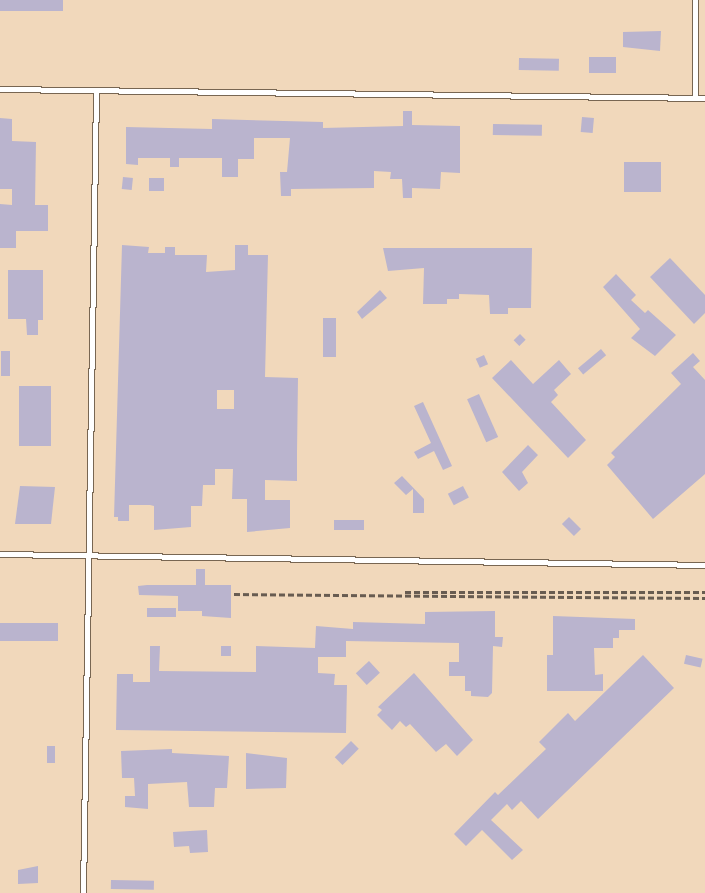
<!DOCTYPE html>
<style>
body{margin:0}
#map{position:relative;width:705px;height:893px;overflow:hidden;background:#fbe6cf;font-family:Helvetica,sans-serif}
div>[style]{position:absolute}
.built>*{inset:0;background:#f1d8bb;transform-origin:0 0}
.building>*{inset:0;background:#bab4ce;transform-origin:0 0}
.roads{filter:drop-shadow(1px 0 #786652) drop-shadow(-1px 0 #786652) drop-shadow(0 1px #786652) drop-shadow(0 -1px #786652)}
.service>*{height:4.5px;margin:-2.25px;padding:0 2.25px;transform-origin:2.25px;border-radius:2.25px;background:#fff}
.rail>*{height:3px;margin-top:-1.5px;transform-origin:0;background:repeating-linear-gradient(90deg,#685c51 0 6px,transparent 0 9px)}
span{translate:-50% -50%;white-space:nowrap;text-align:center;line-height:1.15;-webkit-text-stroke:3px #fbe6cf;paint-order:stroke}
</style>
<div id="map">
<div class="built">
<i style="left:0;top:0;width:705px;height:893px"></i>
</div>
<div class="building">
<i style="left:0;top:0;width:63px;height:11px"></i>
<i style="clip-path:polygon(661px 31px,660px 51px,623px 47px,623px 32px)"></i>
<i style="left:589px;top:57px;width:27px;height:16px"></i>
<i style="left:519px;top:58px;width:40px;height:12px;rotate:1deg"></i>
<i style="clip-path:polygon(403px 111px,412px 111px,412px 125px,460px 126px,460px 173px,441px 172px,440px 189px,412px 188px,412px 198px,403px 198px,402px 179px,390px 179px,391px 172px,374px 171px,374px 188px,291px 189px,291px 196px,281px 196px,280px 172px,287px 172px,290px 138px,254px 138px,254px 159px,238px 159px,238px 177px,222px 177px,222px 158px,179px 158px,179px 167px,170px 167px,170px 158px,138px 158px,138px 165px,126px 164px,126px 127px,212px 129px,212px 119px,323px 122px,323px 128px,403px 126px)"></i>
<i style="left:582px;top:117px;width:12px;height:15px;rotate:5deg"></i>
<i style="clip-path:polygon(0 118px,12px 119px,12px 141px,36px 142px,35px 205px,48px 205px,48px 231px,16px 231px,16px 248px,0 248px,0 204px,12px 205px,12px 189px,0 189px)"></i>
<i style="left:493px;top:124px;width:49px;height:11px;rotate:1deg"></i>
<i style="left:624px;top:162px;width:37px;height:30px"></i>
<i style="left:123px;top:177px;width:10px;height:12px;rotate:6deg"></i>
<i style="left:149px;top:178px;width:15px;height:13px"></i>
<i style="clip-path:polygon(evenodd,122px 245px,149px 247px,148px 253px,165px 253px,165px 247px,175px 247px,175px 255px,207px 255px,206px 272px,235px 270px,235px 245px,248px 245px,248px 255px,268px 255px,265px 377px,298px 378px,297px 453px,297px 481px,265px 480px,265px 500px,290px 500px,290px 528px,247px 532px,247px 499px,232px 499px,233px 469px,215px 469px,215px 485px,203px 485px,202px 506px,191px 506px,191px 527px,154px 530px,154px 506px,150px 505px,129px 505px,129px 521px,118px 521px,118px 517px,114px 517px,122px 245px,217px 390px,234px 390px,234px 409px,217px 409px,217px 390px)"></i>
<i style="clip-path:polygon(383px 248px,532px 248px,531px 308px,508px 308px,508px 314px,490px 314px,489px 295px,459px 294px,459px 299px,447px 299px,447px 304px,423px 304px,424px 268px,388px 271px)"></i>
<i style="clip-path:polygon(670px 258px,705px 295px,705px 313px,694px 324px,650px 277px)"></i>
<i style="clip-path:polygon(8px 270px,43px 270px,43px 320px,38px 320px,38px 335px,27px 335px,26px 319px,8px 319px)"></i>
<i style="clip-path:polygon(616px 274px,636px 295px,631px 300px,645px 313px,648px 310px,676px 335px,655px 356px,631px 338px,640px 329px,603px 287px)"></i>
<i style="clip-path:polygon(380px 290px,387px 298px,362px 319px,357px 312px)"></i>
<i style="left:323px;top:318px;width:13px;height:39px"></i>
<i style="left:520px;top:334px;width:8px;height:9px;rotate:45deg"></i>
<i style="left:601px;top:349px;width:8px;height:30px;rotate:50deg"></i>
<i style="left:1px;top:351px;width:9px;height:25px"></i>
<i style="clip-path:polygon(693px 353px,700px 361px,693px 367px,705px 380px,705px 474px,653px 519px,607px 465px,615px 457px,611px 453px,681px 384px,671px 373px)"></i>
<i style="left:484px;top:355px;width:10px;height:9px;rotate:66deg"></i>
<i style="clip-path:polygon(511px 360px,533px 384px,559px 360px,571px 374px,554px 390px,558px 395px,551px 402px,586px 440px,568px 458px,492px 378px)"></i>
<i style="left:19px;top:386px;width:32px;height:60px"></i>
<i style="left:479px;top:394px;width:47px;height:13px;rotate:66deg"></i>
<i style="clip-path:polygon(423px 402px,452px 466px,443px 470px,434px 451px,418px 459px,414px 452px,431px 443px,414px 406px)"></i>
<i style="clip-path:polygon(528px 445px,538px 455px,522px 472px,528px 483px,519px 491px,502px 472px)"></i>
<i style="clip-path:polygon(402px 476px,424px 499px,424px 513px,413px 513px,413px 489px,406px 495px,394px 483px)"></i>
<i style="clip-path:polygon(20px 486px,55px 487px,51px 524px,15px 524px)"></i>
<i style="left:463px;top:486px;width:13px;height:17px;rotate:63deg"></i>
<i style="left:569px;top:517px;width:17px;height:10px;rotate:45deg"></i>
<i style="left:334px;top:520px;width:30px;height:10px"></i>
<i style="clip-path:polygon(196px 569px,205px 569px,205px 585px,231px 585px,231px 618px,202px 616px,202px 611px,178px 611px,178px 596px,139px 595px,138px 586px,147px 585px,196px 585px)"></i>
<i style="left:176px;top:608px;width:9px;height:29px;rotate:90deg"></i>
<i style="clip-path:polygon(495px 611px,495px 637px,503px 637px,502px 647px,493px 646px,492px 693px,488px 697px,471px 696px,471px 691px,465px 691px,465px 676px,449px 676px,449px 662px,459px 662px,459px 643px,346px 641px,346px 657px,318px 657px,318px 673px,335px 674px,334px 685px,347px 685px,346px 733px,116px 730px,117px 674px,133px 674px,133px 682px,150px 682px,150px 646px,160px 646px,159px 671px,256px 672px,256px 646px,315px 648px,316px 626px,353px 629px,353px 622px,425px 624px,425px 612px)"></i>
<i style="clip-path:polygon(553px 616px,635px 619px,635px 630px,619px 630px,619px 638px,613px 638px,613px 648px,594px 648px,595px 675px,603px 674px,603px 691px,547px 691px,547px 655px,553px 655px)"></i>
<i style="left:58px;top:623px;width:18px;height:58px;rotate:90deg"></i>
<i style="left:221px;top:646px;width:10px;height:10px"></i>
<i style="clip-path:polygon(643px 655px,674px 688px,538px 819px,521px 801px,512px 810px,507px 804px,491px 820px,523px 850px,512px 860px,482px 830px,466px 846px,454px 834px,495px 792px,498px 795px,546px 749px,539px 742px,568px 713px,575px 721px)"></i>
<i style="left:686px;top:655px;width:17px;height:9px;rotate:13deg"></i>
<i style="left:369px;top:661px;width:16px;height:18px;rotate:47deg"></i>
<i style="clip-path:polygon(414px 673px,473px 740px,457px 756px,446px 744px,436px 752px,410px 724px,406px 727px,400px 721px,392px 730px,377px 715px,382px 710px,378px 707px)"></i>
<i style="left:351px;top:741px;width:11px;height:23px;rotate:45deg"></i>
<i style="left:47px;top:746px;width:8px;height:17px"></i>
<i style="clip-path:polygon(172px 749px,172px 753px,229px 756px,227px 788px,215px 788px,214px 807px,189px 807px,187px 782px,148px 784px,148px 809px,125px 807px,125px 796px,135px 796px,134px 778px,122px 778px,121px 751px)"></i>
<i style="clip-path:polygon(246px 753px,287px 758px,286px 788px,246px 789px)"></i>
<i style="clip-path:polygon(207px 830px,208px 852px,190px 853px,189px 846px,174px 847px,173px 832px)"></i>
<i style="clip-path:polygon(38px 866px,38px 883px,18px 884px,18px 870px)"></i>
<i style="left:111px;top:880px;width:43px;height:9px;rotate:1deg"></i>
</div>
<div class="roads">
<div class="service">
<i style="left:0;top:89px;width:705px;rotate:0.73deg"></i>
<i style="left:695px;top:97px;width:97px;rotate:-90deg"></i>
<i style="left:0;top:554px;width:705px;rotate:0.89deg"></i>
<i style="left:83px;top:893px;width:803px;rotate:-89.07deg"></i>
</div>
</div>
<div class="rail">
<i style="left:405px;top:592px;width:300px"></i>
<i style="left:234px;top:594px;width:471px;rotate:0.5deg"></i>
</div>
</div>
